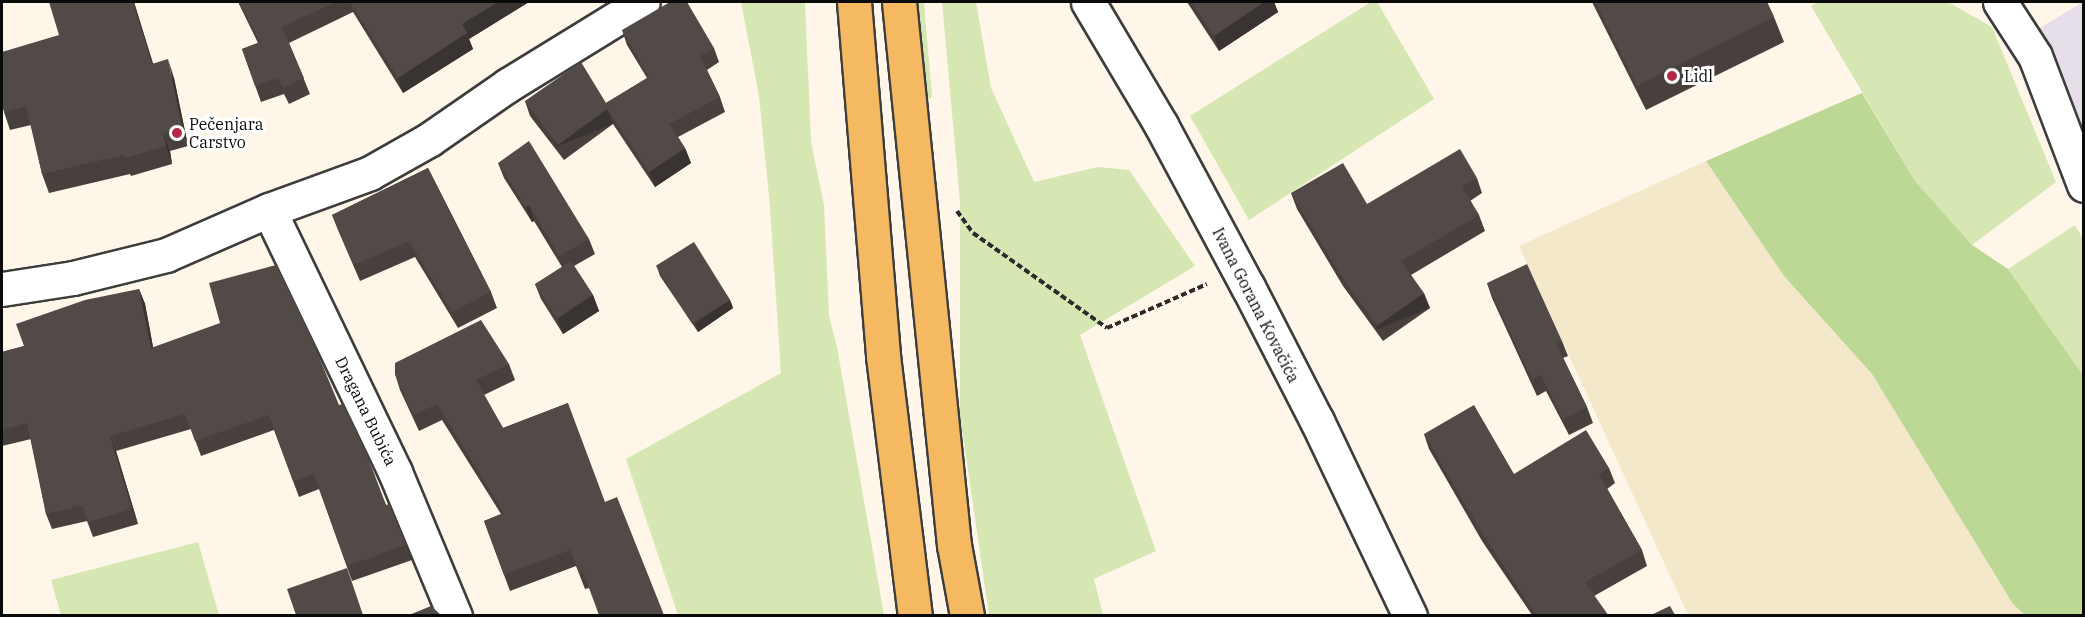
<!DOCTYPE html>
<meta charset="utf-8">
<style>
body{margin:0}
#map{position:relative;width:2085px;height:617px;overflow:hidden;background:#fef6e8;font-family:"IBM Plex Serif",serif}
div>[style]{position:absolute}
.industrial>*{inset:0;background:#e6dee9}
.farmland>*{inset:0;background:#f3e8ca}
.green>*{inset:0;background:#d6e7b4}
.forest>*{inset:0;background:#bdd794}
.path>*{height:4px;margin-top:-2px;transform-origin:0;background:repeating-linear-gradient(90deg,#2c2c2c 0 6px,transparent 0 9px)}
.roads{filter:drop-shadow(2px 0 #3d3d3d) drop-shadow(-2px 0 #3d3d3d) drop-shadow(0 2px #3d3d3d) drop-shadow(0 -2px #3d3d3d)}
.street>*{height:33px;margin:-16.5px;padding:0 16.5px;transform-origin:16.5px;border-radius:16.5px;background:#fff}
.primary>*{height:33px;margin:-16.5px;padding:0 16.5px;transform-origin:16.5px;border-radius:16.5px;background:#f5b962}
.wall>*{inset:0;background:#47403d}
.shaded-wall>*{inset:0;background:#393432;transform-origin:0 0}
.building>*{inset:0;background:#524a47;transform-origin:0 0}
.dots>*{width:16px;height:16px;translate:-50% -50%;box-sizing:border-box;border:3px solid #fff;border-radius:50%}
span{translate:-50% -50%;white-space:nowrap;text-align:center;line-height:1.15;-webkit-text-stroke:6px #fff;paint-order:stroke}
.poi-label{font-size:16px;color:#0a0a0a}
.left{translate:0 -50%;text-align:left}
.street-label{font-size:16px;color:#0a0a0a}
.frame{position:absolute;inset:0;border:3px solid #0a0a0a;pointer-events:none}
</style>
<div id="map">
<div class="industrial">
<i style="clip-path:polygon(2083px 2px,2083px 131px,2040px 28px)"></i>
</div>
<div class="farmland">
<i style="clip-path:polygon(1706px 161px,1784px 276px,1872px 374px,2013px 604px,2025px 615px,1688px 615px,1519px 246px)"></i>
</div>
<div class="green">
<i style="clip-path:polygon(741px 2px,805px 2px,811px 142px,824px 205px,829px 316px,837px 347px,884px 615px,678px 615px,626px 459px,781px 373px,770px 207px,759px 96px)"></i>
<i style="clip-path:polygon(915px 2px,924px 2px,932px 97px,927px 101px,923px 99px)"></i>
<i style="clip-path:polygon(942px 2px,976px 2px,991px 88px,1034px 182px,1098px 167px,1129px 170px,1195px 266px,1080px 335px,1156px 551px,1094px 579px,1103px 615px,989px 615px,960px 415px,960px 202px)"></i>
<i style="clip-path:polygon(1371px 2px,1377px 2px,1434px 99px,1249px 220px,1190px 116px)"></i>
<i style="clip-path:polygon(1819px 2px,1948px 2px,1992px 27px,2056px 182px,1972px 245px,1915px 181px,1811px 6px)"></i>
<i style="clip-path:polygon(2075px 225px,2083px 239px,2083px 375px,2008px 269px)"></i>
<i style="clip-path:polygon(198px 542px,219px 615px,61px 615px,51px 580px)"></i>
</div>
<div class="forest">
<i style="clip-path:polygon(1862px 93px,1915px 181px,1972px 245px,2008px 269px,2083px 375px,2083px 615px,2025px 615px,2013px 604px,1872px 374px,1784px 276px,1706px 161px)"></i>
</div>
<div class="path">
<i style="left:957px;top:211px;width:27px;rotate:54deg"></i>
<i style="left:973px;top:233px;width:164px;rotate:35.3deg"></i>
<i style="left:1107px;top:328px;width:109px;rotate:-23.7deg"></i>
</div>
<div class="roads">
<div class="street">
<i style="left:1088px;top:2px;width:143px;rotate:59.3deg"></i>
<i style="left:1161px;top:125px;width:184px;rotate:61.8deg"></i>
<i style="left:1248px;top:287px;width:151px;rotate:62.8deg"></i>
<i style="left:1317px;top:421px;width:216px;rotate:64.5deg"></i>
<i style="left:2000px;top:2px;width:64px;rotate:57.1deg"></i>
<i style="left:2035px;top:56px;width:138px;rotate:69.2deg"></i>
<i style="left:269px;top:210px;width:291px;rotate:64.3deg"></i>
<i style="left:395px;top:472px;width:156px;rotate:67.4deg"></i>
<i style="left:2px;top:289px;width:72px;rotate:-8.8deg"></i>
<i style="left:73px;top:278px;width:96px;rotate:-13.9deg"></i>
<i style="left:166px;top:255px;width:112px;rotate:-23.6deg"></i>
<i style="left:269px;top:210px;width:108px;rotate:-20.1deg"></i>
<i style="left:370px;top:173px;width:69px;rotate:-29.5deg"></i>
<i style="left:430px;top:139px;width:95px;rotate:-34.7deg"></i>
<i style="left:508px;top:85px;width:158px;rotate:-31.6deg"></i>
</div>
<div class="primary">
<i style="left:854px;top:2px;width:355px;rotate:85.3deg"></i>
<i style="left:883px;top:356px;width:262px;rotate:83deg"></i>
<i style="left:899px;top:2px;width:546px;rotate:84.22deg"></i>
<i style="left:954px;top:545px;width:72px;rotate:79.6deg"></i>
</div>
</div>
<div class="wall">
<i style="clip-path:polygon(134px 2px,153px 63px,174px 78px,188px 146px,170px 151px,172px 164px,131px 176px,130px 174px,49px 193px,42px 174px,31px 125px,10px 130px,4px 112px)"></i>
<i style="clip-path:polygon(238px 2px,529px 2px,469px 39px,473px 49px,403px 93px,353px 12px,289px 43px,310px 94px,289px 104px,284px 94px,261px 102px,242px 49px,258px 43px)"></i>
<i style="clip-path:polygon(1187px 2px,1274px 2px,1278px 12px,1219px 51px)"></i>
<i style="clip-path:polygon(1592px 2px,1767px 2px,1774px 17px,1784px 42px,1646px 110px)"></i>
<i style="clip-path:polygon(622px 30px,714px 48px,719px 62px,707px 70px,720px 97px,725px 112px,678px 137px,685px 148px,691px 163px,655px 187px,613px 124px,564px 160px,530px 116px,525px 101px,606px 103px,647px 78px,627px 45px)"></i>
<i style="clip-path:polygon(498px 163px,589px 239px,595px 254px,574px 266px,593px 295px,599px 311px,563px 334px,541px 299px,535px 284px,562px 267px,534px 221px,532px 222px,504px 178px)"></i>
<i style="clip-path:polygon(428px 168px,491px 292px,497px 308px,458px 328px,415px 257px,360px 281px,338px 230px,332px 215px)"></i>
<i style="clip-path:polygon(1477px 178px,1482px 193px,1470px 201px,1479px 215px,1485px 231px,1411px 275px,1430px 308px,1383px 341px,1343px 286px,1297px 209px,1291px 193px,1367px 204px)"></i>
<i style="clip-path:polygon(657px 267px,730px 300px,733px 308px,698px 332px,660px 276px)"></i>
<i style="clip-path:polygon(1487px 283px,1562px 341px,1568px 356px,1563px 358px,1587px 407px,1593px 423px,1569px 435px,1546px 391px,1537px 396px,1492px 298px)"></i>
<i style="clip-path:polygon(139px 289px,145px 304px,153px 347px,339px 405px,386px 505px,406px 545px,412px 560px,352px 581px,319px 489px,299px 497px,274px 430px,201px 456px,191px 429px,116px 451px,138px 524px,93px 537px,87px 521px,52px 529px,46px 514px,31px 439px,2px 446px,2px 352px,24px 346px)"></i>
<i style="clip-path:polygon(509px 364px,515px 380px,484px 395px,503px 428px,568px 403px,589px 588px,585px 589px,576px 566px,510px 591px,484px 521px,501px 514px,442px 420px,419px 431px,400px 390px,395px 374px)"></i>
<i style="clip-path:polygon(1424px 434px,1514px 474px,1609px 468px,1615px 483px,1607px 489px,1642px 550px,1647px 566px,1594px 596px,1608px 615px,1532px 615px,1482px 541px,1429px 449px)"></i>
</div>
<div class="shaded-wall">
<i style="clip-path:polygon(133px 2px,134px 2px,158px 82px,152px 64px)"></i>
<i style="clip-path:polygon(498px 2px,529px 2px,469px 39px,473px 49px,403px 93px,398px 78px,462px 24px)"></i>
<i style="clip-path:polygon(1264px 2px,1274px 2px,1278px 12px,1219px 51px,1214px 36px)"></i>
<i style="clip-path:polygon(168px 59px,174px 78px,188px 146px,182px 128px)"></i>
<i style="left:607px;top:109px;width:16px;height:61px;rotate:68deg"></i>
<i style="clip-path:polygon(163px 133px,170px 151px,172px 164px,166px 146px)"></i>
<i style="clip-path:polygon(685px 148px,691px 163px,655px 187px,649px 172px)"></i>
<i style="clip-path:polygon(529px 205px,534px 221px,532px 222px,526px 207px)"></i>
<i style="clip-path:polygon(139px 289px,145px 304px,156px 363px,151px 348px)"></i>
<i style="left:1424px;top:293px;width:16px;height:57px;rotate:68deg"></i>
<i style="clip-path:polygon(593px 295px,599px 311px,563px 334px,558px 319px)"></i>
<i style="clip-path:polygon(730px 300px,733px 308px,698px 332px,695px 323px)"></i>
<i style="clip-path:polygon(110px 436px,116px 451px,138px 524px,132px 509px)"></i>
</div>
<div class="building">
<i style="clip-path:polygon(49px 2px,133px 2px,152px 64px,168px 59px,182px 128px,163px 133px,166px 146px,125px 158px,124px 155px,42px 174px,26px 106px,4px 112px,2px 105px,2px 52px,59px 35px)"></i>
<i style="clip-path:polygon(239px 2px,336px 2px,282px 27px,304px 78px,283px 88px,278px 78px,255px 86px,242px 49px,260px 42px)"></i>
<i style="clip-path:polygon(350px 2px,498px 2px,462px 24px,467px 33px,398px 78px)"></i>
<i style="clip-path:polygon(670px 2px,687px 2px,714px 48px,700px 56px,720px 97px,669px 124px,685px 148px,649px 172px,607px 109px,558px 145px,525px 101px,581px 62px,606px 103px,649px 77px,622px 30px)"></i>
<i style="clip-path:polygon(1191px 2px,1264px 2px,1214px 36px)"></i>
<i style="clip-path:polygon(1595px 2px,1767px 2px,1774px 17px,1637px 86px)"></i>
<i style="clip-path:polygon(529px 141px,589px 239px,559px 256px,529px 205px,526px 207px,498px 163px)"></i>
<i style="clip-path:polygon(1460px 149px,1477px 178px,1462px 186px,1479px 215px,1401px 261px,1424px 293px,1377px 326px,1338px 271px,1291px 193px,1343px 163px,1367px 204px)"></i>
<i style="clip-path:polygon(428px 168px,491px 292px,452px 312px,409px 241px,354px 265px,332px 215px)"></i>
<i style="left:694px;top:242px;width:68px;height:45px;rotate:58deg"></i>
<i style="left:571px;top:261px;width:40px;height:43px;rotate:57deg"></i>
<i style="clip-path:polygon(1527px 264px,1562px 341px,1556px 343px,1587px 407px,1563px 420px,1541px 375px,1532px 380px,1487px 283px)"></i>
<i style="clip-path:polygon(276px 265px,310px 335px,339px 405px,343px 404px,366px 452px,386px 505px,389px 504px,406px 545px,347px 566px,314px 474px,293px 481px,269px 415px,195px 441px,185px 414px,110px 436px,132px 509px,88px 522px,83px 505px,46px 514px,27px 423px,2px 430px,2px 352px,24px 346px,16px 324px,85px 300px,139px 289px,151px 348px,220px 323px,209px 283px)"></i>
<i style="clip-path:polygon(481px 320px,509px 364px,476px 380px,503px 428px,568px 403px,605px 502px,617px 497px,664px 615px,599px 615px,583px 572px,580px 574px,570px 550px,504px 575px,484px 521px,504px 513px,437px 404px,413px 415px,395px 374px,395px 363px)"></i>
<i style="clip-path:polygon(1474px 405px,1514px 474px,1586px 430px,1609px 468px,1599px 474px,1642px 550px,1585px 582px,1608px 615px,1536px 615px,1477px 525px,1424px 434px)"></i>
<i style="clip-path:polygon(347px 568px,363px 615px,296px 615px,287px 589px)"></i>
<i style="clip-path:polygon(431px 606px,441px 615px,409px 615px)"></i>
<i style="clip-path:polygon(1670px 606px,1675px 615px,1651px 615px)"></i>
</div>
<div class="dots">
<i style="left:1672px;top:76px;background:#b52845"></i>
<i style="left:177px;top:133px;background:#b52845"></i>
</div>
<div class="poi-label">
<span class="left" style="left:1684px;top:76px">Lidl</span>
<span class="left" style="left:189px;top:133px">Pečenjara<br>Carstvo</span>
</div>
<div class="street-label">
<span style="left:1256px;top:305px;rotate:63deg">Ivana Gorana Kovačića</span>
<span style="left:366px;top:411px;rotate:64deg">Dragana Bubića</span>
</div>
<div class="frame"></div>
</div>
